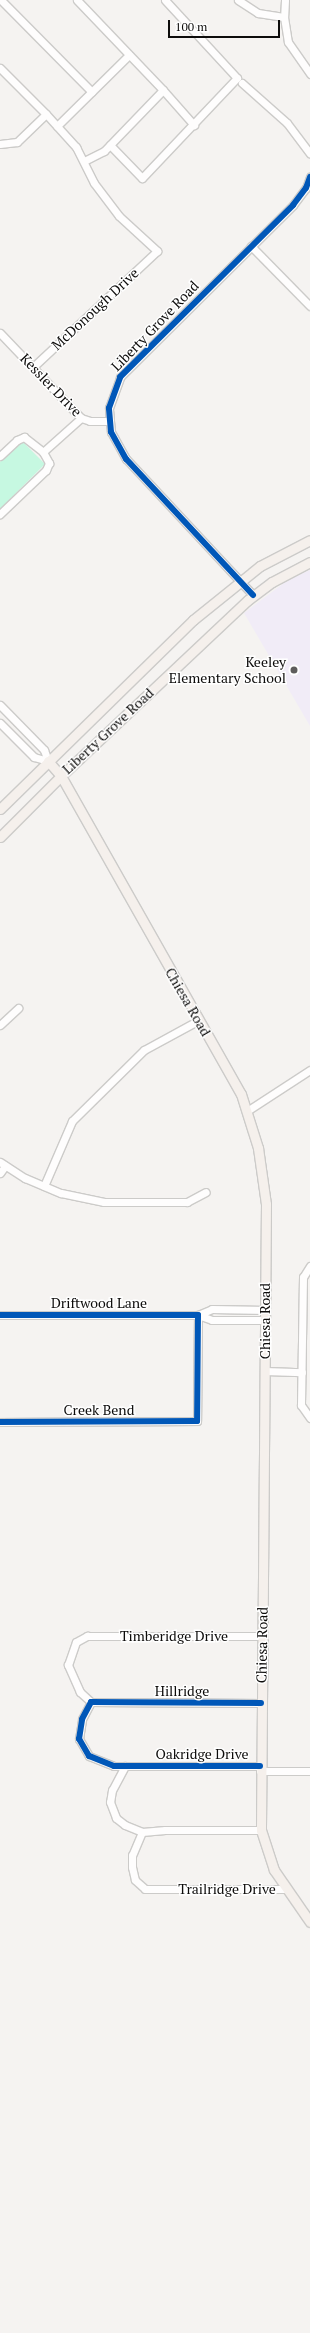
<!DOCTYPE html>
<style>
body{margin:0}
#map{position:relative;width:310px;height:2333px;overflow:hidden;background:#f5f3f1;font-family:"PT Serif",serif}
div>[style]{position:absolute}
.education>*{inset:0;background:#f1ecf7}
.green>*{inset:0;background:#c6f8e1}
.roads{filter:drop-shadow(1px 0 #cccbc9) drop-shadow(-1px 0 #cccbc9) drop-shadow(0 1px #cccbc9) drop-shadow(0 -1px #cccbc9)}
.minor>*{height:7px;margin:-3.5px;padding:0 3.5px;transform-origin:3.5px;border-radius:3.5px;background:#fefdfd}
.major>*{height:9px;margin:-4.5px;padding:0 4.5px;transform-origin:4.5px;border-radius:4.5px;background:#f5f0ec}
.cycleway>*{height:6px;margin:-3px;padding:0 3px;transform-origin:3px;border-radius:3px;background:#0057b8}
.dots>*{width:11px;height:11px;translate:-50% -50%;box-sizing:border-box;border:2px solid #fff;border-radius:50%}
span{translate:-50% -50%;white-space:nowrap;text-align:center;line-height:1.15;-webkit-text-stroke:3px #fff;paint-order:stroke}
.street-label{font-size:14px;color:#0d0c0b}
.poi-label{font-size:14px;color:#0d0c0b}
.right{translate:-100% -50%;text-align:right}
.scale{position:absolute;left:168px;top:20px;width:112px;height:18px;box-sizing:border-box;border:2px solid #0d0c0b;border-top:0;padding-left:5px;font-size:12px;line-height:14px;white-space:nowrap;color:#0d0c0b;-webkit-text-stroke:3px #fff;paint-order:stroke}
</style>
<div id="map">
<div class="education">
<i style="clip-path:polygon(310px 570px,310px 726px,244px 613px,288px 580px)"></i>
</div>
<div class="green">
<i style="clip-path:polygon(22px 441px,45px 464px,0 509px,0 462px)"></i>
</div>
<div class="roads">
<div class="minor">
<i style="left:1px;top:0;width:129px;rotate:45.3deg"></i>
<i style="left:77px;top:0;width:124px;rotate:46.3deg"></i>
<i style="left:163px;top:90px;width:85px;rotate:134deg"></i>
<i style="left:104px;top:151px;width:22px;rotate:153deg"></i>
<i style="left:238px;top:0;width:24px;rotate:33deg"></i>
<i style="left:258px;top:13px;width:26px;rotate:9deg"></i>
<i style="left:285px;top:0;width:17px;rotate:93deg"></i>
<i style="left:284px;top:17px;width:25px;rotate:81deg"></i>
<i style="left:288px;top:42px;width:39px;rotate:55deg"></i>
<i style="left:0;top:68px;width:65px;rotate:45deg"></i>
<i style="left:242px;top:83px;width:60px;rotate:41.6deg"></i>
<i style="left:287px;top:123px;width:38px;rotate:53deg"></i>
<i style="left:163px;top:90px;width:47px;rotate:48.5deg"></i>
<i style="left:57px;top:126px;width:101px;rotate:-44.6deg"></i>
<i style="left:0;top:144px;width:17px;rotate:-7deg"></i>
<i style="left:17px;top:142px;width:40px;rotate:-44deg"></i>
<i style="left:46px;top:114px;width:45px;rotate:47.7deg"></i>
<i style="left:76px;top:147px;width:40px;rotate:63.4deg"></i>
<i style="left:94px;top:183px;width:41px;rotate:52.9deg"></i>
<i style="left:119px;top:216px;width:52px;rotate:42.6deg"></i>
<i style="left:157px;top:251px;width:170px;rotate:136.9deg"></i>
<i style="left:110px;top:145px;width:46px;rotate:45.9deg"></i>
<i style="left:142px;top:178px;width:138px;rotate:-46.5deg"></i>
<i style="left:237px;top:78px;width:106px;rotate:-132.7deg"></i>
<i style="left:251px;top:246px;width:84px;rotate:45.5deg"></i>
<i style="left:0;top:333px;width:117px;rotate:46.4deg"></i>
<i style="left:81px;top:418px;width:9px;rotate:18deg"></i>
<i style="left:90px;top:421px;width:19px"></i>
<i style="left:43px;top:452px;width:51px;rotate:-41.8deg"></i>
<i style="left:0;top:456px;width:23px;rotate:-43deg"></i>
<i style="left:17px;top:440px;width:8px;rotate:-23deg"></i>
<i style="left:24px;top:437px;width:24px;rotate:38deg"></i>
<i style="left:43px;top:452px;width:13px;rotate:61deg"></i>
<i style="left:49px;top:463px;width:8px;rotate:113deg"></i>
<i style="left:46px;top:470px;width:64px;rotate:136.3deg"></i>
<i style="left:253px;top:595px;width:186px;rotate:-133deg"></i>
<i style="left:126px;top:459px;width:31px;rotate:-119deg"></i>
<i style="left:111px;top:432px;width:24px;rotate:-95deg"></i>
<i style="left:109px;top:408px;width:33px;rotate:-70deg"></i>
<i style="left:120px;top:377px;width:244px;rotate:-44.8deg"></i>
<i style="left:293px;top:205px;width:21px;rotate:-53deg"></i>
<i style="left:306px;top:188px;width:12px;rotate:-70deg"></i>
<i style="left:0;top:705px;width:63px;rotate:45.6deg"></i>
<i style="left:44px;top:750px;width:12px;rotate:70deg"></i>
<i style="left:0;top:723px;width:48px;rotate:45deg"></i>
<i style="left:34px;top:757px;width:15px;rotate:16deg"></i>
<i style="left:0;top:1025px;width:25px;rotate:-43deg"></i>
<i style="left:247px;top:1111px;width:75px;rotate:-33.1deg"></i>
<i style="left:0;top:1162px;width:30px;rotate:33deg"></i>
<i style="left:25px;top:1178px;width:39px;rotate:23deg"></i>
<i style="left:61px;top:1193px;width:44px;rotate:11.8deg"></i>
<i style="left:104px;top:1202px;width:83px"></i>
<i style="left:187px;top:1202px;width:21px;rotate:-28deg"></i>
<i style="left:0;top:1173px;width:9px;rotate:-54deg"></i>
<i style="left:44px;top:1186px;width:71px;rotate:-66.7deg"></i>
<i style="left:72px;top:1121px;width:101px;rotate:-44.6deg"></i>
<i style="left:144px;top:1050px;width:63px;rotate:-28.6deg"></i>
<i style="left:310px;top:1266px;width:13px;rotate:122deg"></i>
<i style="left:303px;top:1277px;width:128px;rotate:90.9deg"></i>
<i style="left:301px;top:1405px;width:16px;rotate:55deg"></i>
<i style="left:0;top:1315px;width:198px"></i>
<i style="left:198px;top:1315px;width:106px;rotate:90.5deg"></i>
<i style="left:197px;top:1421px;width:197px;rotate:179.7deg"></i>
<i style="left:265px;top:1320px;width:53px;rotate:180deg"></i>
<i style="left:212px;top:1320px;width:15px;rotate:-160deg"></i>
<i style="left:198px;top:1315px;width:15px;rotate:-23deg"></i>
<i style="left:212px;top:1309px;width:54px;rotate:1.1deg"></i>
<i style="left:265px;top:1371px;width:37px;rotate:2deg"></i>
<i style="left:91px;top:1702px;width:15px;rotate:-138deg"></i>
<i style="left:80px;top:1692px;width:30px;rotate:-114deg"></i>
<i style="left:68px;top:1665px;width:24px;rotate:-71deg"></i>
<i style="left:76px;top:1642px;width:13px;rotate:-29deg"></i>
<i style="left:87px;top:1636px;width:174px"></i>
<i style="left:125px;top:1766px;width:27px;rotate:118deg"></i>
<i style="left:112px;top:1790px;width:12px;rotate:99deg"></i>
<i style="left:110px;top:1802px;width:17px;rotate:69deg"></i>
<i style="left:116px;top:1818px;width:11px;rotate:38deg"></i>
<i style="left:125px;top:1825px;width:18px;rotate:22deg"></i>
<i style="left:142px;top:1832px;width:23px;rotate:-5deg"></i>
<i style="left:165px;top:1830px;width:96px"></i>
<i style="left:260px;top:1766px;width:146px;rotate:180deg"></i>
<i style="left:114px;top:1766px;width:27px;rotate:-158deg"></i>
<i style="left:89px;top:1756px;width:20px;rotate:-120deg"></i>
<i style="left:79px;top:1739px;width:20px;rotate:-81deg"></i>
<i style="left:82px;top:1719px;width:19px;rotate:-62deg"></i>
<i style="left:91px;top:1702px;width:170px;rotate:0.3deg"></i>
<i style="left:260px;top:1771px;width:50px"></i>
<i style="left:142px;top:1832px;width:25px;rotate:113deg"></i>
<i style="left:132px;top:1855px;width:12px;rotate:90deg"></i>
<i style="left:132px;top:1867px;width:13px;rotate:77deg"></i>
<i style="left:135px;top:1880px;width:13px;rotate:42deg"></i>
<i style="left:145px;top:1889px;width:141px"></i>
</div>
<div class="major">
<i style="left:48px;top:761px;width:20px;rotate:49deg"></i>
<i style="left:61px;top:776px;width:365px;rotate:60.5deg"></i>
<i style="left:241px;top:1094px;width:57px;rotate:72.5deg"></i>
<i style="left:258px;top:1148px;width:57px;rotate:81.9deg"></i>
<i style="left:266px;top:1204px;width:626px;rotate:90.46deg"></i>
<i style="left:261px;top:1830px;width:42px;rotate:72deg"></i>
<i style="left:274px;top:1870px;width:63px;rotate:55.3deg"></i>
<i style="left:0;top:809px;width:270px;rotate:-44.4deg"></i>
<i style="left:193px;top:620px;width:86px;rotate:-38.9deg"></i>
<i style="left:260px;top:566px;width:56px;rotate:-27.5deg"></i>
<i style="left:0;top:837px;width:86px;rotate:-45deg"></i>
<i style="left:61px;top:776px;width:257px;rotate:-43.3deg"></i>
<i style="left:248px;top:600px;width:30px;rotate:-37deg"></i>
<i style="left:272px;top:582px;width:43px;rotate:-27.8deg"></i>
</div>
</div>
<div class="cycleway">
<i style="left:253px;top:595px;width:186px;rotate:-133deg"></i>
<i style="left:126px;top:459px;width:31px;rotate:-119deg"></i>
<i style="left:111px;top:432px;width:24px;rotate:-95deg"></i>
<i style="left:109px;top:408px;width:33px;rotate:-70deg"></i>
<i style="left:120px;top:377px;width:244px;rotate:-44.8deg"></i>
<i style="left:293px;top:205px;width:21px;rotate:-53deg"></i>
<i style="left:306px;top:188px;width:12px;rotate:-70deg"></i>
<i style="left:0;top:1315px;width:198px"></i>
<i style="left:198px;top:1315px;width:106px;rotate:90.5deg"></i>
<i style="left:197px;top:1421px;width:197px;rotate:179.7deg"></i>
<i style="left:260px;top:1766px;width:146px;rotate:180deg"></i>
<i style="left:114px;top:1766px;width:27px;rotate:-158deg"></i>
<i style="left:89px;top:1756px;width:20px;rotate:-120deg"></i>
<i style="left:79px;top:1739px;width:20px;rotate:-81deg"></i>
<i style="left:82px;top:1719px;width:19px;rotate:-62deg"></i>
<i style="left:91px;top:1702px;width:170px;rotate:0.3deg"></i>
</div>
<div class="dots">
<i style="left:294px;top:670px;background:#5e5d5c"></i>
</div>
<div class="street-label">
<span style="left:95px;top:309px;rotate:-43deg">McDonough Drive</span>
<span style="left:155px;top:326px;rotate:-46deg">Liberty Grove Road</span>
<span style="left:51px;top:385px;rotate:46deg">Kessler Drive</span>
<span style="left:108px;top:731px;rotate:-43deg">Liberty Grove Road</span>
<span style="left:188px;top:1002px;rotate:60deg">Chiesa Road</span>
<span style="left:99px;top:1303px">Driftwood Lane</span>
<span style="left:265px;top:1321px;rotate:-90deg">Chiesa Road</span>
<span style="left:99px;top:1410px">Creek Bend</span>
<span style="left:174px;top:1636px">Timberidge Drive</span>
<span style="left:262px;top:1645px;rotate:-89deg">Chiesa Road</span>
<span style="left:182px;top:1691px">Hillridge</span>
<span style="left:202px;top:1754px">Oakridge Drive</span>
<span style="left:227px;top:1889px">Trailridge Drive</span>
</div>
<div class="poi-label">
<span class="right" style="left:286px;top:670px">Keeley<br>Elementary School</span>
</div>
<div class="scale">100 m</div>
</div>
